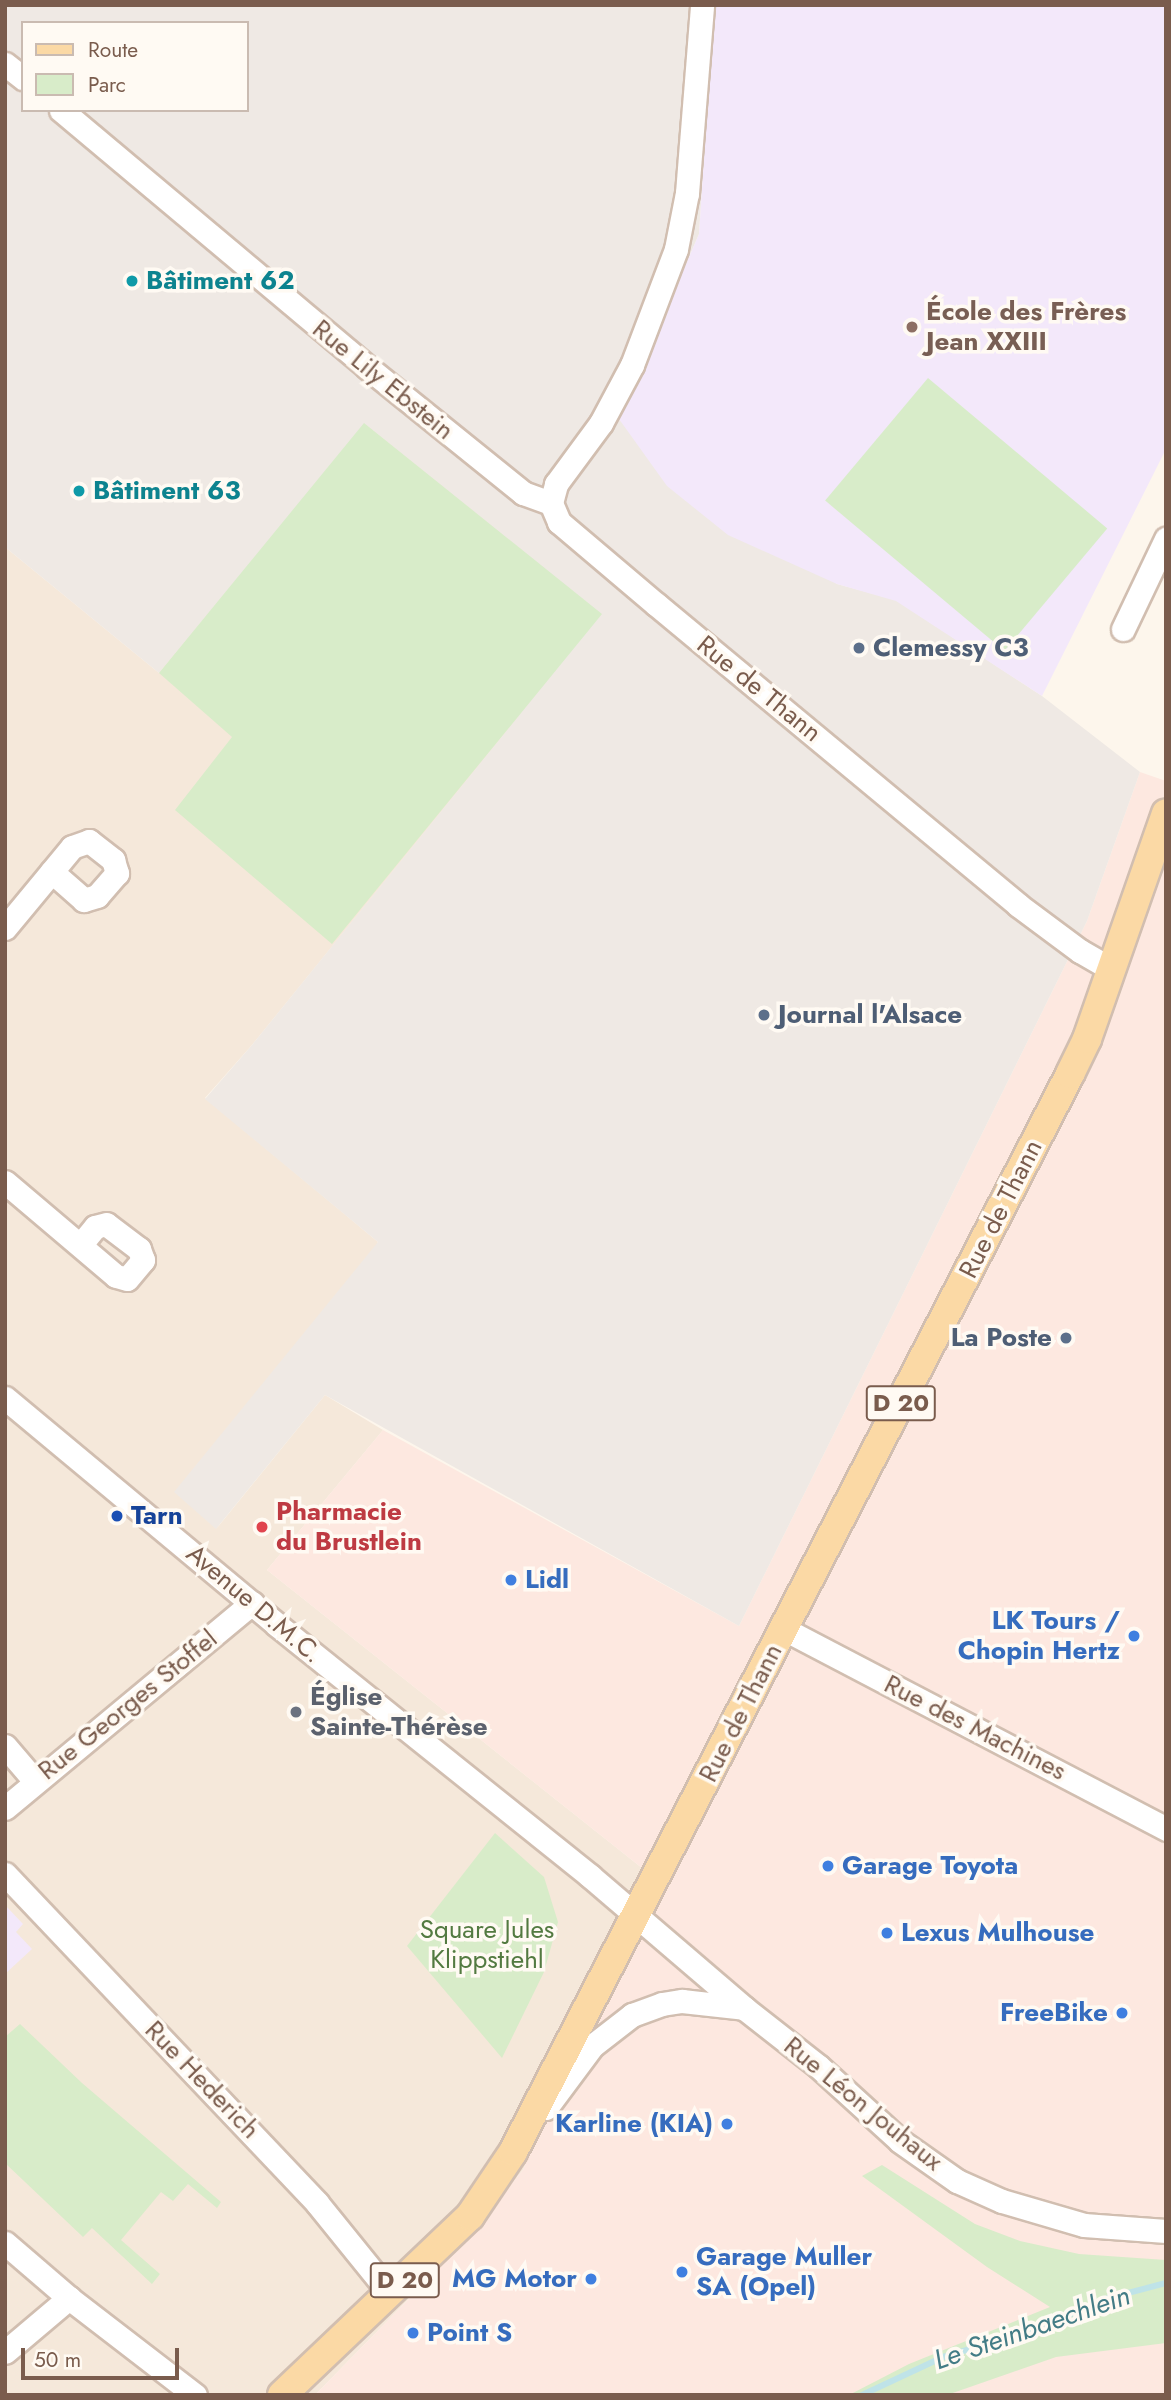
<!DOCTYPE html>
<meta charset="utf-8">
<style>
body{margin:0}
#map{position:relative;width:1171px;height:2400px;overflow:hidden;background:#fdf6ec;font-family:Jost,sans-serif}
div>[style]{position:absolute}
.residential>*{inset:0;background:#f5e8da}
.commercial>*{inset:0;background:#fde8e0}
.industrial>*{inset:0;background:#efe9e4}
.education>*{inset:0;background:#f3e8fa}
.green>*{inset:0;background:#d8ecc9;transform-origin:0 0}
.stream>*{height:6px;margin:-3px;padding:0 3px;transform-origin:3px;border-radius:3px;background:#bfe3e8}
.roads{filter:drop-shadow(2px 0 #d1beb0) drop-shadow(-2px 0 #d1beb0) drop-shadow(0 2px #d1beb0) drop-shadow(0 -2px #d1beb0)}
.minor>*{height:23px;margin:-11.5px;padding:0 11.5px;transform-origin:11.5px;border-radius:11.5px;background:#fff}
.major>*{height:28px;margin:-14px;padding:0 14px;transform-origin:14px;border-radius:14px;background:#fbd9a5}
.dots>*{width:19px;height:19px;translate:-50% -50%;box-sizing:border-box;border:4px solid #fffaf3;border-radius:50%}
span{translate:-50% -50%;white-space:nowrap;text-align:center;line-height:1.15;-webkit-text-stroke:7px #fffaf3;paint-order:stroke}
.shield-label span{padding:2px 5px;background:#fffaf3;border:2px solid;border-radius:5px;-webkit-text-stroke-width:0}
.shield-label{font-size:24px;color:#7a5c4d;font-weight:700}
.culture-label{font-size:26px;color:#0d838f;font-weight:700}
.left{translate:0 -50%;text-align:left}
.education-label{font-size:26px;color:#785e54;font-weight:700}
.street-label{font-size:26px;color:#7a5c4d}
.service-label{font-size:26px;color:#4e5e75;font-weight:700}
.right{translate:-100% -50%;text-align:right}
.health-label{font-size:26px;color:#be3a42;font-weight:700}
.transit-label{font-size:26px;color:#164399;font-weight:700}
.shop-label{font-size:26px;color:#366cbe;font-weight:700}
.worship-label{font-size:26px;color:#5b616d;font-weight:700}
.park-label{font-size:26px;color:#537a41}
.water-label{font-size:28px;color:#437c86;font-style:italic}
.frame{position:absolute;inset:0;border:7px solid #7a5c4d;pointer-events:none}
.legend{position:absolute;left:21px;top:21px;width:228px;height:91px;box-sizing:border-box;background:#fffaf3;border:2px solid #cabbb1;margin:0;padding:9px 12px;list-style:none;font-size:21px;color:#7a5c4d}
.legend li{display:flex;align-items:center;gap:14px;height:35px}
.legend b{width:35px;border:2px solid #cabbb1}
.scale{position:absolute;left:21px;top:2348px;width:158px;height:32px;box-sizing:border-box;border:4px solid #7a5c4d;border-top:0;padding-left:9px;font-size:21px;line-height:24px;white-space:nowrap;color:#7a5c4d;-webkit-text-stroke:5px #fffaf3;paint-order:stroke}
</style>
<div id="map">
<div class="residential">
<i style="clip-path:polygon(364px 423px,602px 614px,252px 1045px,205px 1098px,378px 1242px,217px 1528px,325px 1395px,383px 1430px,267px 1570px,647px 1872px,523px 2170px,445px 2262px,315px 2395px,5px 2395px,5px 547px,159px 673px)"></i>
</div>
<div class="commercial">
<i style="clip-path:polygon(1140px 772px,1166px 781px,1166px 2395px,315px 2395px,445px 2262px,523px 2170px,647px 1872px,267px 1570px,383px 1430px,739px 1626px,1087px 921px)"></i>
</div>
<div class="industrial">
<i style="clip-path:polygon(evenodd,5px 5px,714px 5px,699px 234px,619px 420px,837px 584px,896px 600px,1042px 696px,1140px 772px,1087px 921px,739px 1626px,325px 1395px,216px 1529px,174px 1492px,378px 1242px,205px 1099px,252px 1045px,601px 614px,365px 424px,159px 673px,5px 547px,5px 5px,23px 23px,247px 23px,247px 110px,23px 110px,23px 23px)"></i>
</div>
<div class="education">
<i style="clip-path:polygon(714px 5px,1166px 5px,1166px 449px,1042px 696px,896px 601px,837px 584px,728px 535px,667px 486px,619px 419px,699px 234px)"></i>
<i style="clip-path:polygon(5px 1905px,23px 1924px,16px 1932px,32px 1949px,5px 1974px)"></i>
</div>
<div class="green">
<i style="left:928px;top:378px;width:234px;height:160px;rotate:40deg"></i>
<i style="clip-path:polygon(364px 423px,602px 614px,332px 944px,175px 810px,232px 737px,159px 673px)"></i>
<i style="clip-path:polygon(495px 1833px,544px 1877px,558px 1922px,544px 1972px,502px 2058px,407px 1946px)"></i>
<i style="clip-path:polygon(20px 2024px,82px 2083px,221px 2202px,217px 2208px,188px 2184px,173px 2201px,161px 2192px,121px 2240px,160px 2274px,152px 2284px,92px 2228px,83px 2237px,5px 2163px,5px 2037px)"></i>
<i style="clip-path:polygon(882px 2165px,975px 2224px,1020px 2241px,1079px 2254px,1166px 2260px,1166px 2343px,1056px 2357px,947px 2395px,849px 2395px,909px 2364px,1050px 2307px,987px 2267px,862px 2176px)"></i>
</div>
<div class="stream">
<i style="left:862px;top:2395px;width:89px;rotate:-25.1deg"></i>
<i style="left:943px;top:2357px;width:96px;rotate:-16.4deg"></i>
<i style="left:1035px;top:2330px;width:77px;rotate:-23.9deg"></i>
<i style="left:1105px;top:2299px;width:63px;rotate:-14.7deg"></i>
</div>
<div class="roads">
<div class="minor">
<i style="left:5px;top:64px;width:23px;rotate:38deg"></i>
<i style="left:61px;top:110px;width:400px;rotate:40deg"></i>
<i style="left:367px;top:367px;width:201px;rotate:38.9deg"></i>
<i style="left:523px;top:493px;width:30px;rotate:20deg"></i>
<i style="left:551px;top:503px;width:21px;rotate:67deg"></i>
<i style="left:559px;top:522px;width:128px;rotate:40.3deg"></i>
<i style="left:657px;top:605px;width:469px;rotate:39.7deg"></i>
<i style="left:1018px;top:905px;width:77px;rotate:36.6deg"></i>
<i style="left:1080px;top:951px;width:36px;rotate:30deg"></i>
<i style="left:551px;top:503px;width:20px;rotate:-75deg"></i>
<i style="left:556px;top:484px;width:76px;rotate:-53.6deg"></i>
<i style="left:601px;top:423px;width:66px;rotate:-61.9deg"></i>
<i style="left:632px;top:365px;width:124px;rotate:-69.2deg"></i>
<i style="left:676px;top:249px;width:57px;rotate:-78.9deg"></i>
<i style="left:687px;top:193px;width:189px;rotate:-85.4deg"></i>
<i style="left:1123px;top:629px;width:100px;rotate:-64.5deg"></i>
<i style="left:5px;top:928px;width:105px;rotate:-50.4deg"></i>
<i style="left:72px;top:847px;width:18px;rotate:-19deg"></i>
<i style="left:89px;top:841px;width:31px;rotate:38deg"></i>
<i style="left:113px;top:860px;width:14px;rotate:73deg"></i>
<i style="left:117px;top:873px;width:30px;rotate:131deg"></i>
<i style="left:97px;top:896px;width:14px;rotate:163deg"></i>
<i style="left:84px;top:900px;width:43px;rotate:-138.8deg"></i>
<i style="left:5px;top:1182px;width:145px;rotate:40.3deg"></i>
<i style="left:116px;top:1276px;width:11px;rotate:15deg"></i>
<i style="left:127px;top:1279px;width:25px;rotate:-50deg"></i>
<i style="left:143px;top:1260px;width:12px;rotate:-110deg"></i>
<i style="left:139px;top:1249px;width:41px;rotate:-142.9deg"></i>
<i style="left:106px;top:1224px;width:11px;rotate:165deg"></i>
<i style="left:95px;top:1227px;width:22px;rotate:129deg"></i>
<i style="left:5px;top:1398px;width:354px;rotate:39.8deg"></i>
<i style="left:277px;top:1625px;width:401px;rotate:38.7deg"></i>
<i style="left:590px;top:1876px;width:203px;rotate:40.6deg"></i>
<i style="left:744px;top:2008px;width:94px;rotate:38.1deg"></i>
<i style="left:818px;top:2066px;width:111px;rotate:42.4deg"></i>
<i style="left:900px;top:2141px;width:70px;rotate:35.1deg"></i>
<i style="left:957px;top:2181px;width:49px;rotate:24deg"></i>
<i style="left:1002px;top:2201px;width:85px;rotate:16.3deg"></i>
<i style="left:1084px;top:2225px;width:82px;rotate:4.2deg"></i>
<i style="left:784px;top:1629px;width:431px;rotate:27.6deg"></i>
<i style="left:5px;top:1746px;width:46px;rotate:49.4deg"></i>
<i style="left:5px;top:1808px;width:321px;rotate:-39.7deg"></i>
<i style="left:5px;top:1874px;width:453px;rotate:46.5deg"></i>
<i style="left:317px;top:2203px;width:116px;rotate:51deg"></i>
<i style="left:546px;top:2108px;width:77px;rotate:-53.4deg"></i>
<i style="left:592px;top:2046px;width:51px;rotate:-37.8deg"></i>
<i style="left:632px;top:2015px;width:32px;rotate:-20deg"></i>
<i style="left:662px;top:2004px;width:20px;rotate:-9deg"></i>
<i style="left:682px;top:2001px;width:62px;rotate:6.4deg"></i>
<i style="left:5px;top:2243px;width:84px;rotate:40.7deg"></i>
<i style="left:69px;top:2298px;width:159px;rotate:37.6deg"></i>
<i style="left:5px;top:2352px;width:84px;rotate:-40.2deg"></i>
</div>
<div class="major">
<i style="left:282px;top:2395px;width:260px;rotate:-43.6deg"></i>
<i style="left:470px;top:2216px;width:77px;rotate:-56.1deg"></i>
<i style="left:513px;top:2152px;width:1213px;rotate:-62.67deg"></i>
<i style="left:1070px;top:1074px;width:39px;rotate:-64deg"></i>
<i style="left:1087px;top:1039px;width:239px;rotate:-70.7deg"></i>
</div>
</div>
<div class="dots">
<i style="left:132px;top:281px;background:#0f9aa8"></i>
<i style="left:912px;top:327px;background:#8d6e63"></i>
<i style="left:79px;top:491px;background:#0f9aa8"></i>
<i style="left:859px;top:648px;background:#5c6f8a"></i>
<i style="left:764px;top:1015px;background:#5c6f8a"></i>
<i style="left:1066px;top:1338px;background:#5c6f8a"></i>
<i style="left:117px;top:1516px;background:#1a4fb4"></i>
<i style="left:262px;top:1527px;background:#e0444e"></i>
<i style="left:511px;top:1580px;background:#3f7fe0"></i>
<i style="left:1134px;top:1636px;background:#3f7fe0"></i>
<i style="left:296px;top:1712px;background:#6b7280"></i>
<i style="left:828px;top:1866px;background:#3f7fe0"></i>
<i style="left:887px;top:1933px;background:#3f7fe0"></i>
<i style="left:1122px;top:2013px;background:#3f7fe0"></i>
<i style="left:727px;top:2124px;background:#3f7fe0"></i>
<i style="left:682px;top:2272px;background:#3f7fe0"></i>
<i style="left:591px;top:2279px;background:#3f7fe0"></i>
<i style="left:413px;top:2333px;background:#3f7fe0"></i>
</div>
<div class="shield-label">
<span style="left:901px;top:1403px">D 20</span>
<span style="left:405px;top:2280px">D 20</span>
</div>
<div class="culture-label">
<span class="left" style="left:146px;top:281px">Bâtiment 62</span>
<span class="left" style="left:93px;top:491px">Bâtiment 63</span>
</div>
<div class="education-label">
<span class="left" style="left:926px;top:327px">École des Frères<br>Jean XXIII</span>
</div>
<div class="street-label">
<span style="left:383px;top:380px;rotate:39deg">Rue Lily Ebstein</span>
<span style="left:759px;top:689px;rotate:39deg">Rue de Thann</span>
<span style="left:1001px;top:1209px;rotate:-63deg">Rue de Thann</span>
<span style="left:254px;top:1604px;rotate:40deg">Avenue D.M.C.</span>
<span style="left:128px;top:1705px;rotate:-39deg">Rue Georges Stoffel</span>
<span style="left:741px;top:1713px;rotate:-63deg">Rue de Thann</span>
<span style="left:975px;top:1728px;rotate:27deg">Rue des Machines</span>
<span style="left:202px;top:2080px;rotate:46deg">Rue Hederich</span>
<span style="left:863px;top:2104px;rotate:39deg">Rue Léon Jouhaux</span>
</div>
<div class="service-label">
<span class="left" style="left:873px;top:648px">Clemessy C3</span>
<span class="left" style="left:778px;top:1015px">Journal l'Alsace</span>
<span class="right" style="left:1052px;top:1338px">La Poste</span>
</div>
<div class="health-label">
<span class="left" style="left:276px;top:1527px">Pharmacie<br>du Brustlein</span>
</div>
<div class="transit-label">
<span class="left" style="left:131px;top:1516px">Tarn</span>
</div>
<div class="shop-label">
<span class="left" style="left:525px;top:1580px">Lidl</span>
<span class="right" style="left:1120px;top:1636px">LK Tours /<br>Chopin Hertz</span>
<span class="left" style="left:842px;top:1866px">Garage Toyota</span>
<span class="left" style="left:901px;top:1933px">Lexus Mulhouse</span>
<span class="right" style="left:1108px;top:2013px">FreeBike</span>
<span class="right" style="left:713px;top:2124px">Karline (KIA)</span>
<span class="left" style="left:696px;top:2272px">Garage Muller<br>SA (Opel)</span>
<span class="right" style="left:577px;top:2279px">MG Motor</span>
<span class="left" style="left:427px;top:2333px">Point S</span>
</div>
<div class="worship-label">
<span class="left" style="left:310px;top:1712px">Église<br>Sainte-Thérèse</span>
</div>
<div class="park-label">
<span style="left:487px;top:1945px">Square Jules<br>Klippstiehl</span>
</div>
<div class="water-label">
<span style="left:1032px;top:2328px;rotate:-19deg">Le Steinbaechlein</span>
</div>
<div class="frame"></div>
<ul class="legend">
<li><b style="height:9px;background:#fbd9a5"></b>Route</li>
<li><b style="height:19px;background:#d8ecc9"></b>Parc</li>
</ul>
<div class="scale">50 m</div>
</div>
